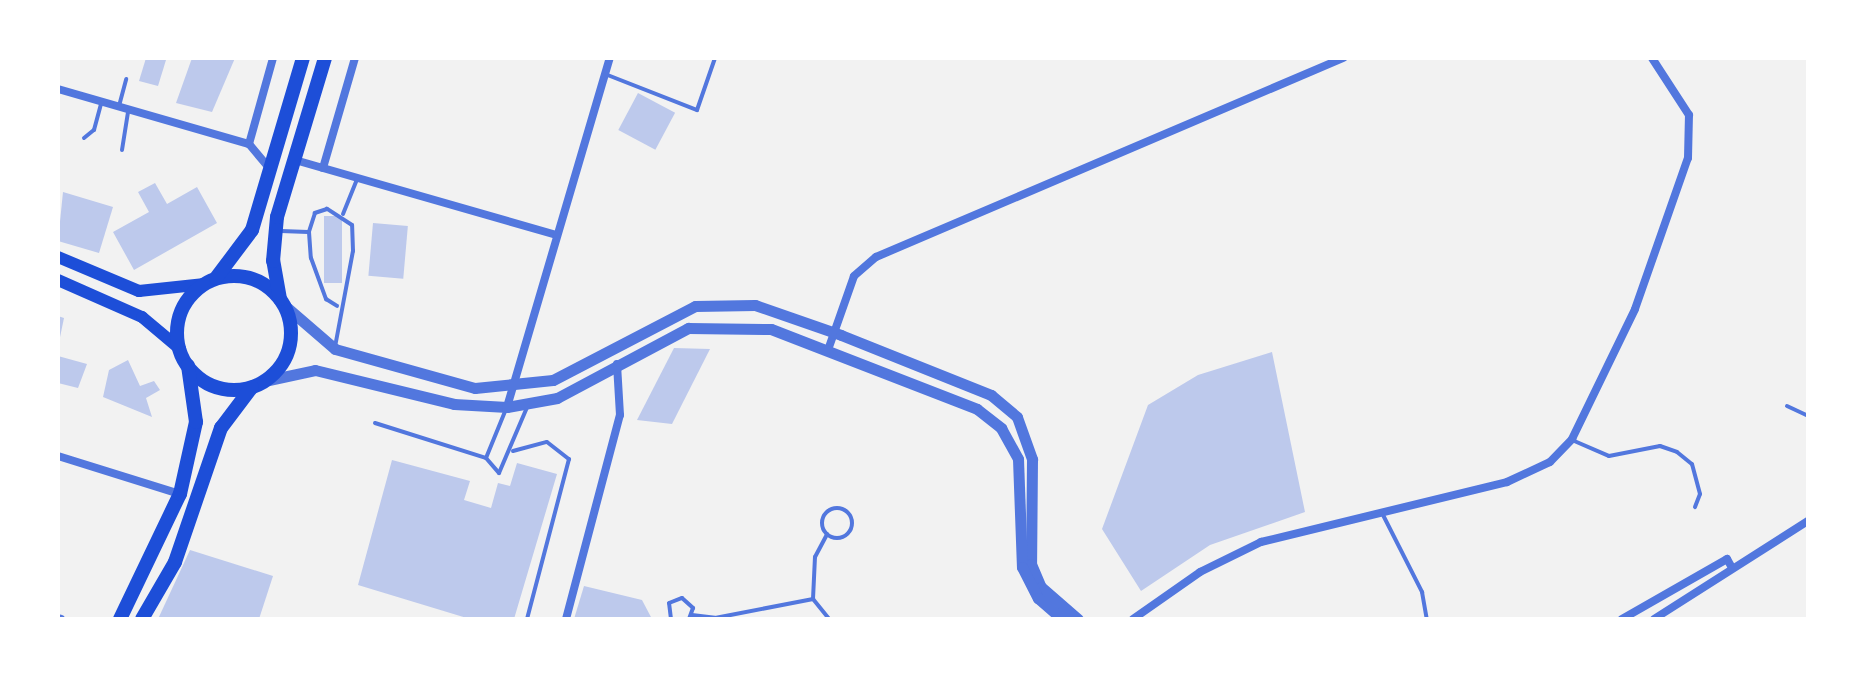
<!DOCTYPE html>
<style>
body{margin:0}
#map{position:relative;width:1866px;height:677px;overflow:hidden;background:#f2f2f2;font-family:"Times New Roman",serif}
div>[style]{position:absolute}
.building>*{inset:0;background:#bdc9ec;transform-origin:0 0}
.service>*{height:4px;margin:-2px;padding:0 2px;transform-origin:2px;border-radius:2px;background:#5277de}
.service>.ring{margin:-2px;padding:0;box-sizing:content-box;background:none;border:4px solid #5277de;border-radius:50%}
.minor>*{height:8px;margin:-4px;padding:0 4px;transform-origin:4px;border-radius:4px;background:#5277de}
.tertiary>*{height:11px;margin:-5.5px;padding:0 5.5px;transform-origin:5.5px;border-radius:5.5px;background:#5277de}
.secondary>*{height:12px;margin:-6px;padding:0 6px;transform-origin:6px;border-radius:6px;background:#1d4ed8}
.trunk>*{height:14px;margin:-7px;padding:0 7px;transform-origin:7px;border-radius:7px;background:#1d4ed8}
.trunk>.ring{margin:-7px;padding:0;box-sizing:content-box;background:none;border:14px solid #1d4ed8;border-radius:50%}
span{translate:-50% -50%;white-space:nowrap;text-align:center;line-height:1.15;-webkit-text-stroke:8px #fff;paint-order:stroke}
.frame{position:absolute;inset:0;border:60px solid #fff;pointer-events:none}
</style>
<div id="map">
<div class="building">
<i style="clip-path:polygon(146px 58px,166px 60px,158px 86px,139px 81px)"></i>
<i style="clip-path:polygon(192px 58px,235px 58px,212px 112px,176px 103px)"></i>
<i style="left:638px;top:93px;width:42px;height:42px;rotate:28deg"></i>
<i style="clip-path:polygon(155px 183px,167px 204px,197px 187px,217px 223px,134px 270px,113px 232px,149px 212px,138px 192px)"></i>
<i style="clip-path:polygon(63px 192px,113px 207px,99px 253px,58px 241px)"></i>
<i style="left:324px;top:216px;width:18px;height:67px"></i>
<i style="left:373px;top:223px;width:35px;height:53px;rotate:5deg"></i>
<i style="clip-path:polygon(58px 316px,64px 318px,59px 342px,58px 342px)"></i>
<i style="clip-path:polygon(674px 348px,710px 349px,672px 424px,637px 420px)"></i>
<i style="clip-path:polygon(1272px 352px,1305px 512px,1210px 545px,1141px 591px,1102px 529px,1148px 405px,1198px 375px)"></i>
<i style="clip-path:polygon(58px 356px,87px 364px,78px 388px,58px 383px)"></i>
<i style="clip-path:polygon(128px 360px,140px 386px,154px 381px,160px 390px,146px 398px,152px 417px,103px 397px,109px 370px)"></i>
<i style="clip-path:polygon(392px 460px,470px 481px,464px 500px,491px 508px,498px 483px,510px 486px,517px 463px,557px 474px,514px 619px,470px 619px,358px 585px)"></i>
<i style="clip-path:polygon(190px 550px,273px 576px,259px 619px,158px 619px)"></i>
<i style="clip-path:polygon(584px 586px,642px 600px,652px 619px,574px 619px)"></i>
</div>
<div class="service">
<i style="left:605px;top:74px;width:99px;rotate:21.4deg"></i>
<i style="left:697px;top:110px;width:55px;rotate:-70.9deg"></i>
<i style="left:119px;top:106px;width:28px;rotate:-75deg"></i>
<i style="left:84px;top:138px;width:13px;rotate:-39deg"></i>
<i style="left:94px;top:130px;width:27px;rotate:-75deg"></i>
<i style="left:122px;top:150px;width:38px;rotate:-81deg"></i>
<i style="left:343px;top:214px;width:38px;rotate:-68deg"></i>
<i style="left:281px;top:231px;width:27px;rotate:2deg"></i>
<i style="left:335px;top:347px;width:98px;rotate:-79.4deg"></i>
<i style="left:353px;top:251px;width:26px;rotate:-92deg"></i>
<i style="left:352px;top:225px;width:30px;rotate:-147deg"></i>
<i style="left:327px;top:209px;width:13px;rotate:162deg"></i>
<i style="left:315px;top:213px;width:20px;rotate:108deg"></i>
<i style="left:309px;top:232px;width:26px;rotate:86deg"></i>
<i style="left:311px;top:258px;width:44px;rotate:69.9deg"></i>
<i style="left:326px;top:299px;width:13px;rotate:32deg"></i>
<i style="left:1787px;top:406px;width:23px;rotate:25deg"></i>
<i style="left:375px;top:423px;width:116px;rotate:17.5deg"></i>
<i style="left:486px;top:458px;width:20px;rotate:49deg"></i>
<i style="left:499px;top:473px;width:74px;rotate:-66.9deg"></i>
<i style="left:1572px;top:440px;width:40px;rotate:23.4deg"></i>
<i style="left:1609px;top:456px;width:52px;rotate:-11.1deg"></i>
<i style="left:1660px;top:446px;width:18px;rotate:19deg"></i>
<i style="left:1677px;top:452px;width:19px;rotate:39deg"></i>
<i style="left:1692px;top:464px;width:31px;rotate:75deg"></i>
<i style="left:1700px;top:494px;width:14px;rotate:111deg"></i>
<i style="left:513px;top:451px;width:35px;rotate:-15deg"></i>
<i style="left:547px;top:442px;width:28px;rotate:38deg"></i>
<i style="left:569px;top:459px;width:165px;rotate:104.7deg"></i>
<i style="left:486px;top:458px;width:53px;rotate:-67.8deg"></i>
<i class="ring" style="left:822px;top:508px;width:26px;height:26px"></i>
<i style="left:1382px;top:513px;width:89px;rotate:63.1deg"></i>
<i style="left:1422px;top:592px;width:27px;rotate:80deg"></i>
<i style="left:813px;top:599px;width:42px;rotate:-87.3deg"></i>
<i style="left:815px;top:557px;width:26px;rotate:-62deg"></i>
<i style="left:692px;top:615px;width:23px;rotate:7deg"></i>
<i style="left:715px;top:618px;width:100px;rotate:-11deg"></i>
<i style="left:813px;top:599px;width:26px;rotate:51deg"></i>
<i style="left:671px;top:619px;width:16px;rotate:-97deg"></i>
<i style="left:669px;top:603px;width:14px;rotate:-21deg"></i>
<i style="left:682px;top:598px;width:15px;rotate:42deg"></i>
<i style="left:693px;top:608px;width:12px;rotate:110deg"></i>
</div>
<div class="minor">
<i style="left:58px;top:89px;width:199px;rotate:16.1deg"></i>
<i style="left:249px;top:144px;width:33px;rotate:50deg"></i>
<i style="left:249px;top:144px;width:89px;rotate:-74.4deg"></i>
<i style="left:295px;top:160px;width:272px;rotate:16deg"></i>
<i style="left:323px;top:168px;width:115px;rotate:-73.8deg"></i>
<i style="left:828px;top:350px;width:78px;rotate:-70.6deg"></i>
<i style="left:854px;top:276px;width:29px;rotate:-41deg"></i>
<i style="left:876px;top:257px;width:508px;rotate:-23.08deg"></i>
<i style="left:507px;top:407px;width:364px;rotate:-73.6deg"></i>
<i style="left:58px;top:456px;width:128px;rotate:17.3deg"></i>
<i style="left:58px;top:618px;width:3px;rotate:18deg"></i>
<i style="left:566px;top:619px;width:211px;rotate:-75.2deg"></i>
<i style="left:620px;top:415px;width:51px;rotate:-93.4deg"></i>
<i style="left:1133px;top:619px;width:82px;rotate:-35deg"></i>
<i style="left:1200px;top:572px;width:68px;rotate:-26.2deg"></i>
<i style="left:1261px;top:542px;width:253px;rotate:-13.7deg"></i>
<i style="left:1507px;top:482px;width:47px;rotate:-24.9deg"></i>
<i style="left:1550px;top:462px;width:32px;rotate:-46deg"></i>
<i style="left:1572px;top:439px;width:144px;rotate:-64.1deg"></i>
<i style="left:1635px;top:309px;width:160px;rotate:-70.7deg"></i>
<i style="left:1688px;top:158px;width:43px;rotate:-88.7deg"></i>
<i style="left:1689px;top:115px;width:68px;rotate:-123deg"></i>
<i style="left:1622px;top:619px;width:121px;rotate:-29.7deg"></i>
<i style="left:1727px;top:559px;width:8px;rotate:60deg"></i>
<i style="left:1654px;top:619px;width:183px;rotate:-32.5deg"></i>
</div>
<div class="tertiary">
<i style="left:284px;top:305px;width:67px;rotate:40.8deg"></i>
<i style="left:335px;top:349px;width:145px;rotate:15.6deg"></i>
<i style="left:475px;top:388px;width:78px;rotate:-5.9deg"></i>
<i style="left:553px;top:380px;width:160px;rotate:-27.5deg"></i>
<i style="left:695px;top:306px;width:60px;rotate:-1deg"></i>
<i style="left:755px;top:305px;width:91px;rotate:19.2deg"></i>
<i style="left:841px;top:335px;width:162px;rotate:21.8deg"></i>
<i style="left:991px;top:395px;width:34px;rotate:40deg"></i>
<i style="left:1017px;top:417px;width:45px;rotate:70.3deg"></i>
<i style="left:1032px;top:459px;width:105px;rotate:90.5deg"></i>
<i style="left:1031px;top:564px;width:25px;rotate:67deg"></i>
<i style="left:1041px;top:587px;width:49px;rotate:40.9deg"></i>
<i style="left:264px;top:381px;width:52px;rotate:-12.2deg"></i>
<i style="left:315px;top:370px;width:143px;rotate:13.7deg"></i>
<i style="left:454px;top:404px;width:53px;rotate:3.2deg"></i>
<i style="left:507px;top:407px;width:51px;rotate:-10.2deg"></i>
<i style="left:557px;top:398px;width:149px;rotate:-28.1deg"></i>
<i style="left:688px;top:328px;width:83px;rotate:0.7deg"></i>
<i style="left:771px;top:329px;width:221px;rotate:21.2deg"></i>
<i style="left:977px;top:409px;width:31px;rotate:38deg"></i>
<i style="left:1001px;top:428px;width:35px;rotate:61deg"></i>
<i style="left:1018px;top:459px;width:108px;rotate:87.9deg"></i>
<i style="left:1022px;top:567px;width:35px;rotate:63deg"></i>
<i style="left:1038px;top:598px;width:32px;rotate:41deg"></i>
</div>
<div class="secondary">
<i style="left:58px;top:257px;width:88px;rotate:22.8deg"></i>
<i style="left:139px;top:291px;width:66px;rotate:-6.1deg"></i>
<i style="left:58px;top:280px;width:92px;rotate:23.8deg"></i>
<i style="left:142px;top:317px;width:50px;rotate:40.1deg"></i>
</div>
<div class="trunk">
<i class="ring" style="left:177px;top:276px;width:100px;height:100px"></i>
<i style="left:216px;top:278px;width:60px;rotate:-53.1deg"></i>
<i style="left:252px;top:230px;width:179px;rotate:-73.5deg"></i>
<i style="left:280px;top:299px;width:39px;rotate:-100deg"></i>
<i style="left:273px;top:261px;width:44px;rotate:-84.8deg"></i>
<i style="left:277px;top:217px;width:166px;rotate:-73.2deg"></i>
<i style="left:120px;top:619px;width:139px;rotate:-64.4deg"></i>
<i style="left:180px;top:494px;width:74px;rotate:-77.5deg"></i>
<i style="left:196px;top:422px;width:57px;rotate:-98.1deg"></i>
<i style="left:142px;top:619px;width:66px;rotate:-59.9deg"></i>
<i style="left:175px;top:562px;width:142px;rotate:-71.1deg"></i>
<i style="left:221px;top:428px;width:51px;rotate:-52.9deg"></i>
</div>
<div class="frame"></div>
</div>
